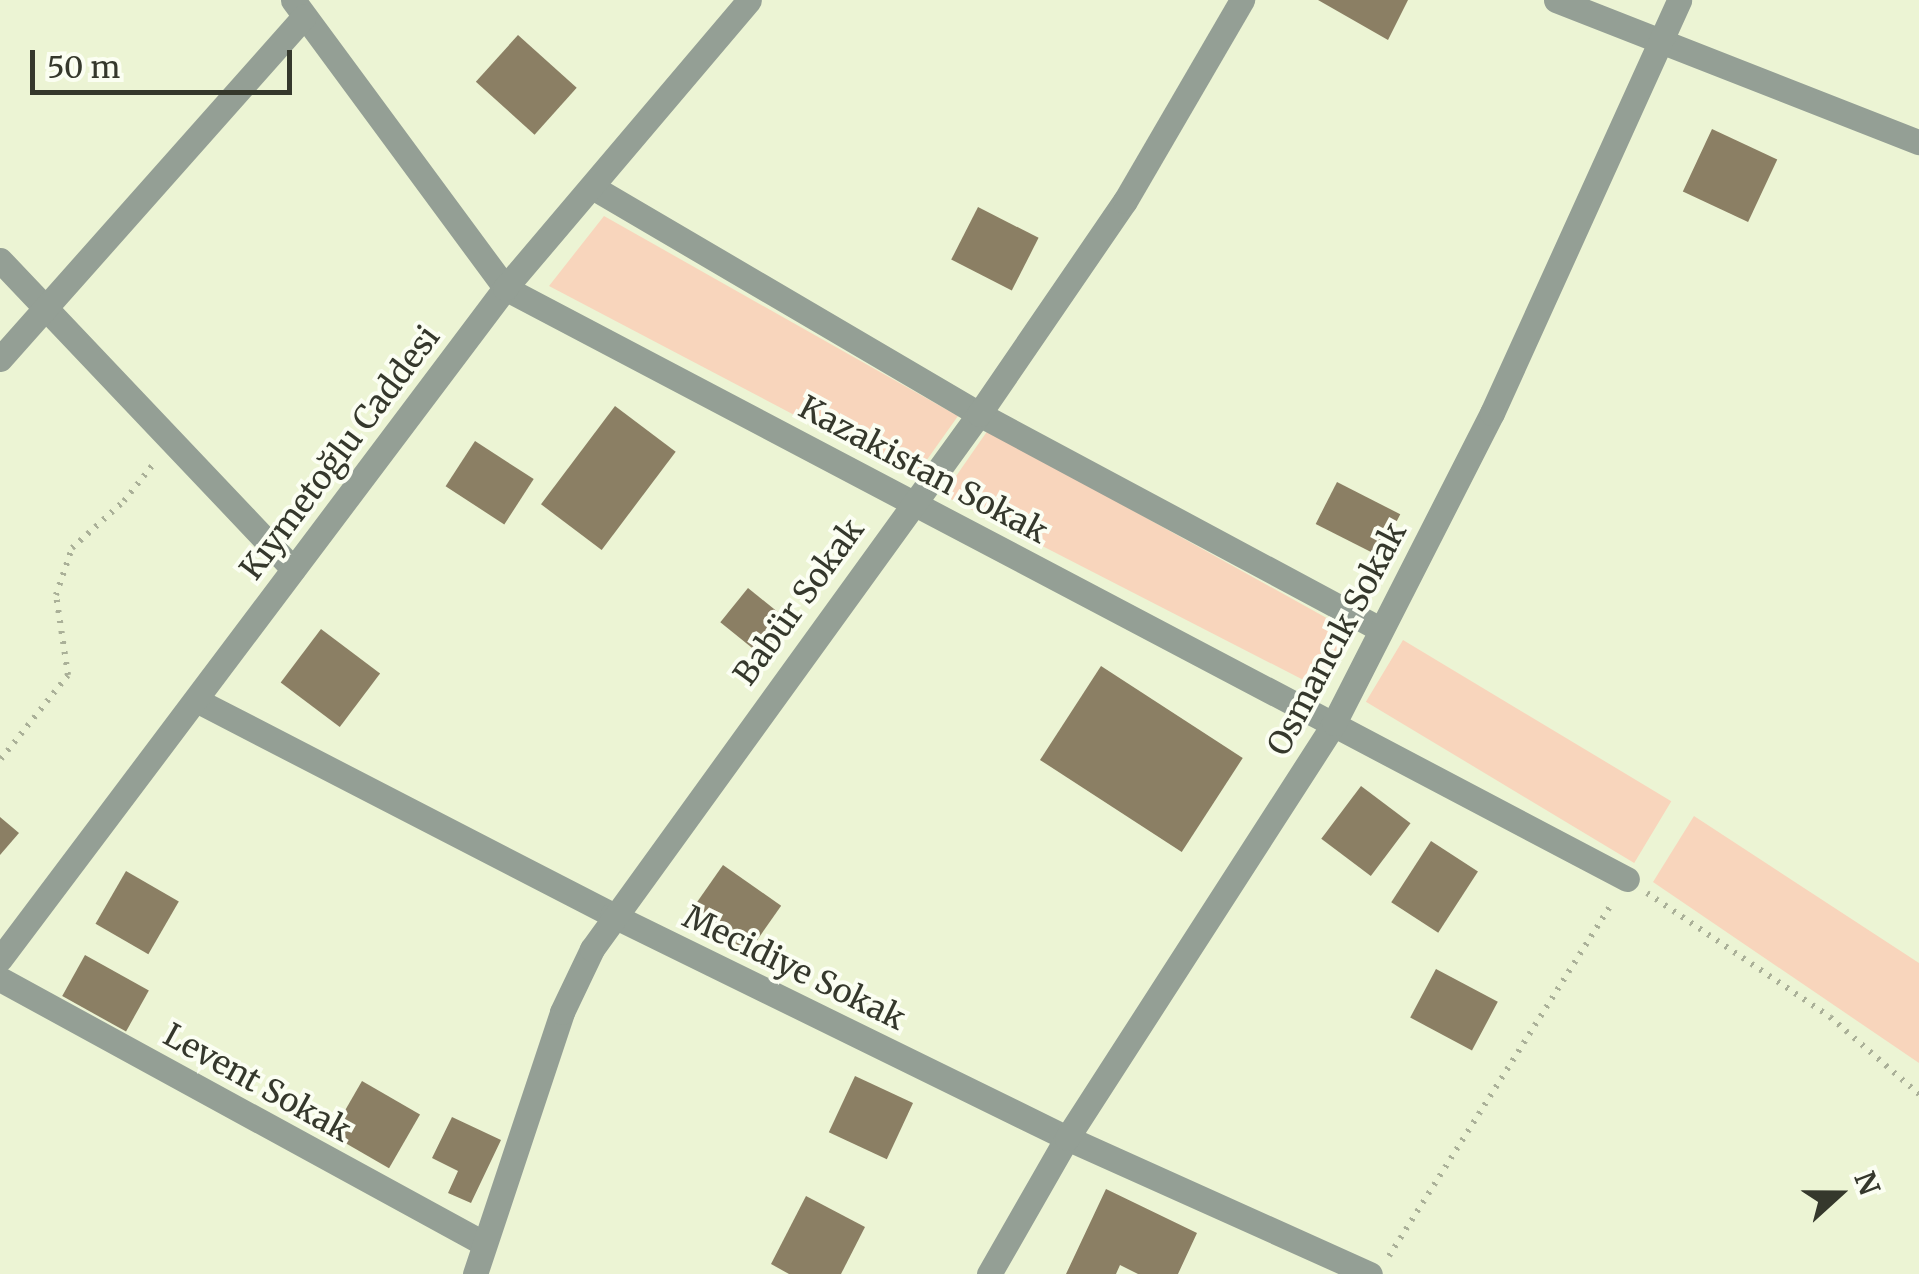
<!DOCTYPE html>
<meta charset="utf-8">
<style>
body{margin:0}
#map{position:relative;width:1919px;height:1274px;overflow:hidden;background:#ecf4d4;font-family:Merriweather,serif}
div>[style]{position:absolute}
.green>*{inset:0;background:#f8d5bc;transform-origin:0 0}
.building>*{inset:0;background:#8b7f64;transform-origin:0 0}
.path>*{height:6px;margin-top:-3px;transform-origin:0;background:repeating-linear-gradient(90deg,#aab098 0 2.5px,transparent 0 10.5px)}
.minor>*{height:25px;margin:-12.5px;padding:0 12.5px;transform-origin:12.5px;border-radius:12.5px;background:#949f95}
span{translate:-50% -50%;white-space:nowrap;text-align:center;line-height:1.15;-webkit-text-stroke:8px #fbfef2;paint-order:stroke}
.street-label{font-size:32px;color:#35382c}
.north{position:absolute;left:1789px;top:1144px;width:100px;height:100px;-webkit-text-stroke:8px #fbfef2;paint-order:stroke;rotate:69deg;font-size:28px;font-weight:700;line-height:40px;text-align:center;color:#35382c}
.north::after{content:'';display:block;margin:auto;width:35px;height:45px;background:#35382c;clip-path:polygon(50% 0,100% 100%,50% 72%,0 100%)}
.scale{position:absolute;left:30px;top:50px;width:262px;height:45px;box-sizing:border-box;border:5px solid #35382c;border-top:0;padding-left:12px;font-size:30px;line-height:35px;white-space:nowrap;color:#35382c;-webkit-text-stroke:8px #fbfef2;paint-order:stroke}
</style>
<div id="map">
<div class="green">
<i style="clip-path:polygon(604px 216px,958px 416px,914px 478px,549px 286px)"></i>
<i style="clip-path:polygon(988px 430px,1350px 631px,1319px 688px,943px 495px)"></i>
<i style="left:1403px;top:640px;width:313px;height:72px;rotate:31deg"></i>
<i style="clip-path:polygon(1694px 816px,1919px 963px,1919px 1063px,1653px 882px)"></i>
</div>
<div class="building">
<i style="clip-path:polygon(1318px 0,1408px 0,1388px 40px)"></i>
<i style="left:518px;top:35px;width:79px;height:63px;rotate:42deg"></i>
<i style="left:1712px;top:129px;width:72px;height:69px;rotate:25deg"></i>
<i style="left:978px;top:207px;width:68px;height:59px;rotate:27deg"></i>
<i style="left:615px;top:406px;width:76px;height:123px;rotate:37deg"></i>
<i style="left:475px;top:441px;width:70px;height:54px;rotate:33deg"></i>
<i style="left:1337px;top:482px;width:71px;height:47px;rotate:27deg"></i>
<i style="left:748px;top:588px;width:53px;height:44px;rotate:39deg"></i>
<i style="left:321px;top:629px;width:74px;height:67px;rotate:37deg"></i>
<i style="left:1101px;top:666px;width:169px;height:112px;rotate:33deg"></i>
<i style="left:1361px;top:786px;width:62px;height:66px;rotate:37deg"></i>
<i style="clip-path:polygon(0 817px,19px 833px,0 855px)"></i>
<i style="left:1431px;top:841px;width:56px;height:73px;rotate:33deg"></i>
<i style="left:723px;top:865px;width:71px;height:57px;rotate:35deg"></i>
<i style="left:126px;top:871px;width:61px;height:61px;rotate:30deg"></i>
<i style="left:85px;top:955px;width:73px;height:47px;rotate:29deg"></i>
<i style="left:1436px;top:969px;width:70px;height:55px;rotate:28deg"></i>
<i style="left:855px;top:1076px;width:64px;height:62px;rotate:25deg"></i>
<i style="left:362px;top:1081px;width:67px;height:62px;rotate:30deg"></i>
<i style="clip-path:polygon(452px 1117px,501px 1140px,471px 1203px,448px 1193px,458px 1171px,432px 1158px)"></i>
<i style="clip-path:polygon(1106px 1189px,1197px 1233px,1178px 1274px,1138px 1274px,1120px 1265px,1116px 1274px,1066px 1274px)"></i>
<i style="clip-path:polygon(806px 1196px,865px 1227px,841px 1274px,789px 1274px,771px 1264px)"></i>
</div>
<div class="path">
<i style="left:1px;top:759px;width:107px;rotate:-51.4deg"></i>
<i style="left:68px;top:675px;width:81px;rotate:-98.5deg"></i>
<i style="left:56px;top:595px;width:50px;rotate:-71.2deg"></i>
<i style="left:72px;top:548px;width:70px;rotate:-42.1deg"></i>
<i style="left:124px;top:501px;width:50px;rotate:-51.5deg"></i>
<i style="left:1647px;top:893px;width:221px;rotate:34.1deg"></i>
<i style="left:1830px;top:1017px;width:118px;rotate:40.9deg"></i>
<i style="left:1389px;top:1256px;width:418px;rotate:-57.7deg"></i>
</div>
<div class="minor">
<i style="left:293px;top:0;width:358px;rotate:53.6deg"></i>
<i style="left:505px;top:288px;width:1268px;rotate:27.78deg"></i>
<i style="left:1556px;top:0;width:390px;rotate:21.4deg"></i>
<i style="left:594px;top:188px;width:446px;rotate:30.4deg"></i>
<i style="left:979px;top:414px;width:456px;rotate:28.2deg"></i>
<i style="left:0;top:260px;width:426px;rotate:46.5deg"></i>
<i style="left:0;top:359px;width:458px;rotate:-48.4deg"></i>
<i style="left:198px;top:701px;width:466px;rotate:27.3deg"></i>
<i style="left:612px;top:915px;width:507px;rotate:26.11deg"></i>
<i style="left:1067px;top:1138px;width:332px;rotate:24.2deg"></i>
<i style="left:0;top:959px;width:840px;rotate:-53.03deg"></i>
<i style="left:505px;top:288px;width:377px;rotate:-49.7deg"></i>
<i style="left:0;top:979px;width:550px;rotate:28.66deg"></i>
<i style="left:475px;top:1274px;width:276px;rotate:-71.6deg"></i>
<i style="left:562px;top:1012px;width:70px;rotate:-64.5deg"></i>
<i style="left:592px;top:949px;width:660px;rotate:-54.12deg"></i>
<i style="left:979px;top:414px;width:258px;rotate:-55.6deg"></i>
<i style="left:1125px;top:201px;width:233px;rotate:-59.8deg"></i>
<i style="left:989px;top:1274px;width:157px;rotate:-60.2deg"></i>
<i style="left:1067px;top:1138px;width:493px;rotate:-57.2deg"></i>
<i style="left:1334px;top:723px;width:348px;rotate:-63deg"></i>
<i style="left:1492px;top:413px;width:453px;rotate:-65.6deg"></i>
</div>
<div class="street-label">
<span style="left:340px;top:453px;rotate:-53deg">Kıymetoğlu Caddesi</span>
<span style="left:923px;top:470px;rotate:28deg">Kazakistan Sokak</span>
<span style="left:799px;top:602px;rotate:-54deg">Babür Sokak</span>
<span style="left:1337px;top:639px;rotate:-62deg">Osmancık Sokak</span>
<span style="left:794px;top:968px;rotate:26deg">Mecidiye Sokak</span>
<span style="left:257px;top:1083px;rotate:29deg">Levent Sokak</span>
</div>
<div class="north">N</div>
<div class="scale">50 m</div>
</div>
